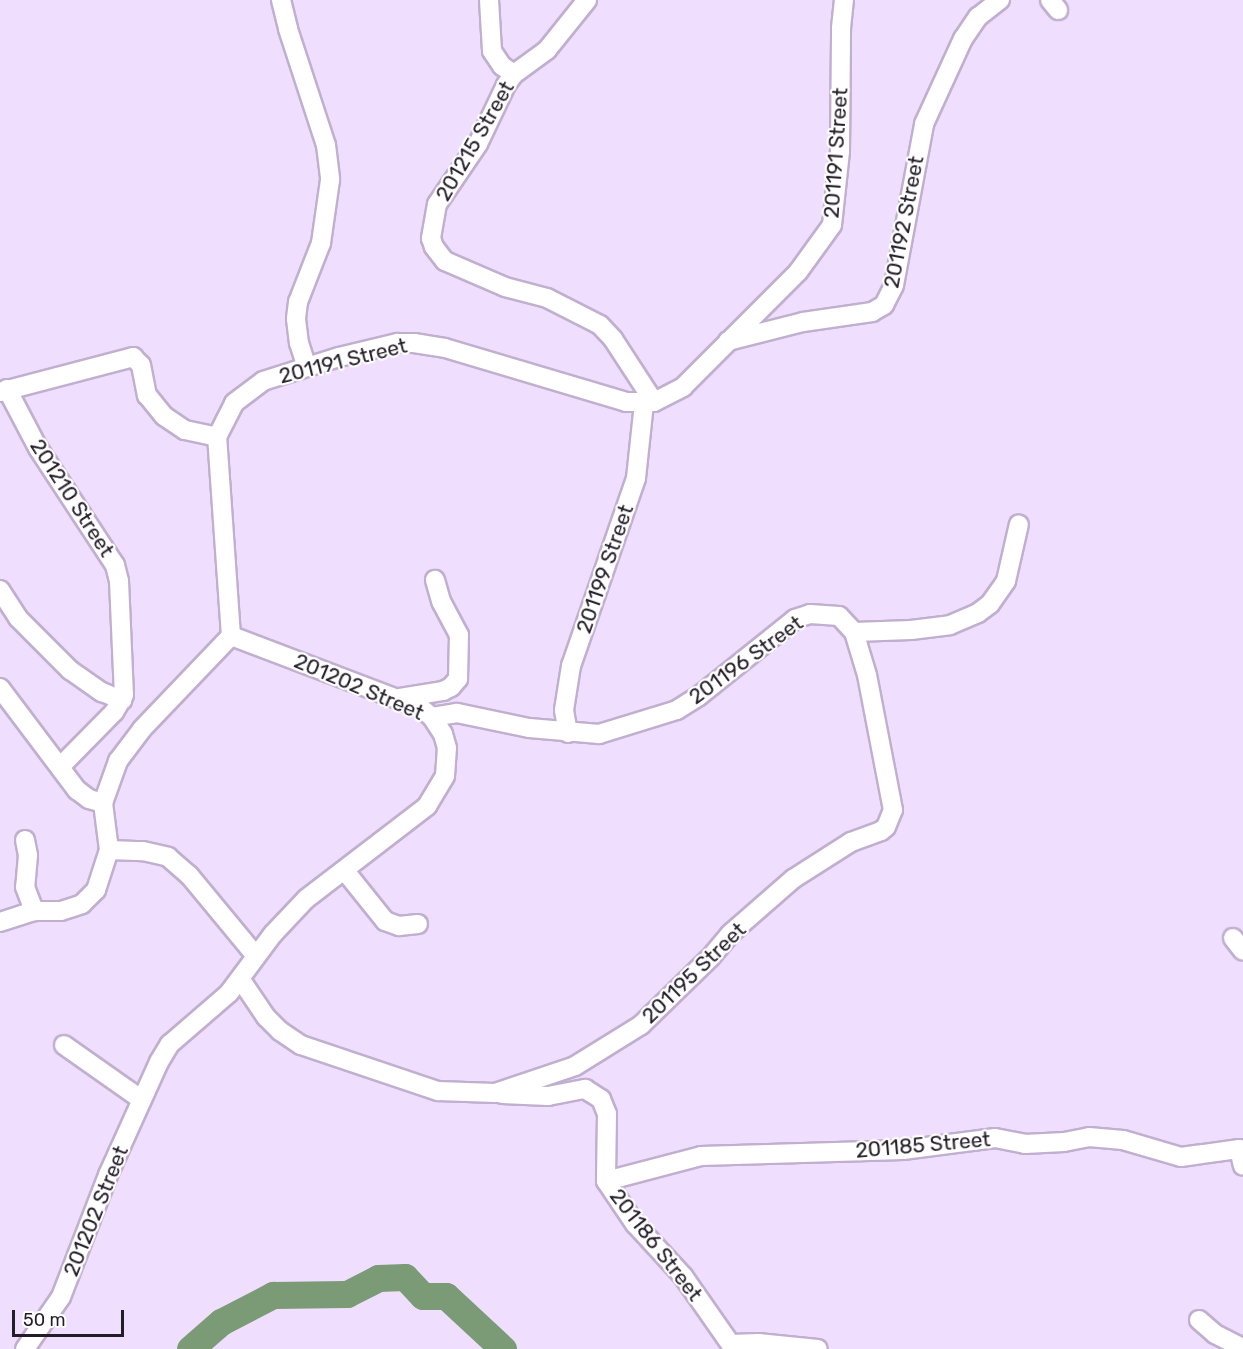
<!DOCTYPE html>
<style>
body{margin:0}
#map{position:relative;width:1243px;height:1349px;overflow:hidden;background:#f0defe;font-family:Rubik,sans-serif}
div>[style]{position:absolute}
.river>*{height:27px;margin:-13.5px;padding:0 13.5px;transform-origin:13.5px;border-radius:13.5px;background:#7a9b75}
.roads{filter:drop-shadow(2px 0 #c1afcf) drop-shadow(-2px 0 #c1afcf) drop-shadow(0 2px #c1afcf) drop-shadow(0 -2px #c1afcf)}
.street>*{height:18px;margin:-9px;padding:0 9px;transform-origin:9px;border-radius:9px;background:#fff}
span{translate:-50% -50%;white-space:nowrap;text-align:center;line-height:1.15;-webkit-text-stroke:4.5px #fff;paint-order:stroke}
.street-label{font-size:21px;color:#231d28}
.scale{position:absolute;left:12px;top:1310px;width:112px;height:27px;box-sizing:border-box;border:3px solid #231d28;border-top:0;padding-left:8px;font-size:18px;line-height:21px;white-space:nowrap;color:#231d28;-webkit-text-stroke:4px #fff;paint-order:stroke}
</style>
<div id="map">
<div class="river">
<i style="left:190px;top:1349px;width:41px;rotate:-41.1deg"></i>
<i style="left:221px;top:1322px;width:59px;rotate:-27.4deg"></i>
<i style="left:273px;top:1295px;width:74px;rotate:-0.8deg"></i>
<i style="left:347px;top:1294px;width:35px;rotate:-27deg"></i>
<i style="left:378px;top:1278px;width:27px;rotate:-2deg"></i>
<i style="left:405px;top:1277px;width:26px;rotate:47deg"></i>
<i style="left:423px;top:1296px;width:23px"></i>
<i style="left:446px;top:1296px;width:78px;rotate:42.9deg"></i>
</div>
<div class="roads">
<div class="street">
<i style="left:281px;top:0;width:30px;rotate:76deg"></i>
<i style="left:288px;top:29px;width:122px;rotate:71.9deg"></i>
<i style="left:326px;top:145px;width:35px;rotate:83deg"></i>
<i style="left:330px;top:180px;width:64px;rotate:98.1deg"></i>
<i style="left:321px;top:243px;width:63px;rotate:111.3deg"></i>
<i style="left:298px;top:302px;width:17px;rotate:97deg"></i>
<i style="left:296px;top:319px;width:24px;rotate:83deg"></i>
<i style="left:299px;top:343px;width:25px;rotate:72deg"></i>
<i style="left:489px;top:0;width:51px;rotate:86.6deg"></i>
<i style="left:492px;top:51px;width:18px;rotate:56deg"></i>
<i style="left:502px;top:66px;width:14px;rotate:34deg"></i>
<i style="left:587px;top:0;width:64px;rotate:128.7deg"></i>
<i style="left:547px;top:50px;width:41px;rotate:144deg"></i>
<i style="left:514px;top:74px;width:14px;rotate:126deg"></i>
<i style="left:506px;top:85px;width:65px;rotate:115.4deg"></i>
<i style="left:478px;top:144px;width:73px;rotate:124.3deg"></i>
<i style="left:437px;top:204px;width:35px;rotate:100deg"></i>
<i style="left:431px;top:238px;width:9px;rotate:72deg"></i>
<i style="left:434px;top:247px;width:18px;rotate:52deg"></i>
<i style="left:445px;top:261px;width:65px;rotate:23.4deg"></i>
<i style="left:505px;top:287px;width:43px;rotate:14.7deg"></i>
<i style="left:547px;top:298px;width:59px;rotate:27deg"></i>
<i style="left:600px;top:325px;width:19px;rotate:47deg"></i>
<i style="left:613px;top:339px;width:75px;rotate:56.9deg"></i>
<i style="left:1050px;top:0;width:13px;rotate:51deg"></i>
<i style="left:728px;top:341px;width:77px;rotate:-14.2deg"></i>
<i style="left:803px;top:322px;width:70px;rotate:-8.2deg"></i>
<i style="left:872px;top:312px;width:14px;rotate:-30deg"></i>
<i style="left:884px;top:305px;width:22px;rotate:-63deg"></i>
<i style="left:894px;top:285px;width:164px;rotate:-79.4deg"></i>
<i style="left:924px;top:124px;width:94px;rotate:-65.4deg"></i>
<i style="left:963px;top:39px;width:27px;rotate:-56deg"></i>
<i style="left:978px;top:17px;width:28px;rotate:-38deg"></i>
<i style="left:7px;top:389px;width:67px;rotate:62.3deg"></i>
<i style="left:38px;top:448px;width:140px;rotate:56.7deg"></i>
<i style="left:115px;top:565px;width:16px;rotate:76deg"></i>
<i style="left:119px;top:581px;width:114px;rotate:87.5deg"></i>
<i style="left:124px;top:695px;width:20px;rotate:120deg"></i>
<i style="left:114px;top:712px;width:77px;rotate:134.5deg"></i>
<i style="left:0;top:392px;width:138px;rotate:-14.7deg"></i>
<i style="left:133px;top:357px;width:11px;rotate:45deg"></i>
<i style="left:141px;top:365px;width:31px;rotate:79deg"></i>
<i style="left:147px;top:395px;width:27px;rotate:51deg"></i>
<i style="left:164px;top:416px;width:25px;rotate:34deg"></i>
<i style="left:185px;top:430px;width:33px;rotate:12deg"></i>
<i style="left:0;top:590px;width:33px;rotate:57deg"></i>
<i style="left:18px;top:618px;width:74px;rotate:45deg"></i>
<i style="left:70px;top:670px;width:39px;rotate:35deg"></i>
<i style="left:102px;top:692px;width:22px;rotate:22deg"></i>
<i style="left:854px;top:632px;width:57px;rotate:-2deg"></i>
<i style="left:911px;top:630px;width:39px;rotate:-7deg"></i>
<i style="left:950px;top:625px;width:30px;rotate:-23deg"></i>
<i style="left:978px;top:613px;width:15px;rotate:-37deg"></i>
<i style="left:990px;top:604px;width:28px;rotate:-55deg"></i>
<i style="left:1006px;top:581px;width:58px;rotate:-77.2deg"></i>
<i style="left:0;top:688px;width:128px;rotate:53deg"></i>
<i style="left:77px;top:790px;width:15px;rotate:37deg"></i>
<i style="left:89px;top:799px;width:15px;rotate:16deg"></i>
<i style="left:400px;top:698px;width:44px;rotate:-9.2deg"></i>
<i style="left:443px;top:691px;width:9px;rotate:-27deg"></i>
<i style="left:451px;top:687px;width:11px;rotate:-49deg"></i>
<i style="left:458px;top:679px;width:44px;rotate:-88.7deg"></i>
<i style="left:459px;top:635px;width:38px;rotate:-118deg"></i>
<i style="left:441px;top:601px;width:22px;rotate:-106deg"></i>
<i style="left:568px;top:733px;width:23px;rotate:-100deg"></i>
<i style="left:564px;top:710px;width:45px;rotate:-81deg"></i>
<i style="left:571px;top:666px;width:199px;rotate:-70.9deg"></i>
<i style="left:636px;top:478px;width:75px;rotate:-83.9deg"></i>
<i style="left:25px;top:840px;width:15px;rotate:79deg"></i>
<i style="left:28px;top:855px;width:32px;rotate:95deg"></i>
<i style="left:25px;top:887px;width:26px;rotate:69deg"></i>
<i style="left:109px;top:850px;width:34px;rotate:2deg"></i>
<i style="left:143px;top:851px;width:26px;rotate:13deg"></i>
<i style="left:168px;top:857px;width:28px;rotate:41deg"></i>
<i style="left:189px;top:875px;width:105px;rotate:50.4deg"></i>
<i style="left:345px;top:871px;width:64px;rotate:51.3deg"></i>
<i style="left:385px;top:921px;width:15px;rotate:20deg"></i>
<i style="left:399px;top:926px;width:19px;rotate:-6deg"></i>
<i style="left:0;top:922px;width:36px;rotate:-18deg"></i>
<i style="left:34px;top:911px;width:27px"></i>
<i style="left:61px;top:911px;width:22px;rotate:-18deg"></i>
<i style="left:82px;top:904px;width:20px;rotate:-45deg"></i>
<i style="left:96px;top:890px;width:42px;rotate:-72deg"></i>
<i style="left:109px;top:850px;width:47px;rotate:-97.3deg"></i>
<i style="left:103px;top:803px;width:45px;rotate:-70.3deg"></i>
<i style="left:118px;top:761px;width:40px;rotate:-53deg"></i>
<i style="left:142px;top:729px;width:129px;rotate:-46.3deg"></i>
<i style="left:231px;top:636px;width:199px;rotate:-94deg"></i>
<i style="left:217px;top:437px;width:38px;rotate:-63deg"></i>
<i style="left:234px;top:403px;width:36px;rotate:-37deg"></i>
<i style="left:263px;top:381px;width:80px;rotate:-17.5deg"></i>
<i style="left:339px;top:357px;width:60px;rotate:-13.6deg"></i>
<i style="left:397px;top:343px;width:17px"></i>
<i style="left:414px;top:343px;width:31px;rotate:9deg"></i>
<i style="left:445px;top:348px;width:189px;rotate:16.6deg"></i>
<i style="left:626px;top:402px;width:28px"></i>
<i style="left:654px;top:402px;width:33px;rotate:-27deg"></i>
<i style="left:683px;top:387px;width:163px;rotate:-45deg"></i>
<i style="left:798px;top:272px;width:58px;rotate:-54.1deg"></i>
<i style="left:832px;top:225px;width:74px;rotate:-83.8deg"></i>
<i style="left:840px;top:151px;width:123px;rotate:-89.5deg"></i>
<i style="left:841px;top:28px;width:28px;rotate:-84deg"></i>
<i style="left:1233px;top:938px;width:16px;rotate:52deg"></i>
<i style="left:241px;top:980px;width:45px;rotate:56deg"></i>
<i style="left:266px;top:1017px;width:20px;rotate:45deg"></i>
<i style="left:280px;top:1031px;width:25px;rotate:34deg"></i>
<i style="left:301px;top:1045px;width:145px;rotate:18.6deg"></i>
<i style="left:438px;top:1091px;width:57px;rotate:2deg"></i>
<i style="left:495px;top:1093px;width:84px;rotate:-18.6deg"></i>
<i style="left:575px;top:1066px;width:78px;rotate:-31.8deg"></i>
<i style="left:641px;top:1025px;width:96px;rotate:-44.2deg"></i>
<i style="left:710px;top:958px;width:31px;rotate:-50deg"></i>
<i style="left:730px;top:934px;width:84px;rotate:-41.1deg"></i>
<i style="left:793px;top:879px;width:69px;rotate:-32.5deg"></i>
<i style="left:851px;top:842px;width:32px;rotate:-20deg"></i>
<i style="left:881px;top:831px;width:6px;rotate:-39deg"></i>
<i style="left:886px;top:827px;width:18px;rotate:-68deg"></i>
<i style="left:893px;top:810px;width:137px;rotate:-100.9deg"></i>
<i style="left:867px;top:675px;width:45px;rotate:-106.8deg"></i>
<i style="left:854px;top:632px;width:22px;rotate:-133deg"></i>
<i style="left:839px;top:616px;width:29px;rotate:-176deg"></i>
<i style="left:810px;top:614px;width:16px;rotate:162deg"></i>
<i style="left:795px;top:619px;width:123px;rotate:141.3deg"></i>
<i style="left:699px;top:696px;width:26px;rotate:148deg"></i>
<i style="left:677px;top:710px;width:82px;rotate:162.9deg"></i>
<i style="left:599px;top:734px;width:70px;rotate:-175.1deg"></i>
<i style="left:529px;top:728px;width:74px;rotate:-168.2deg"></i>
<i style="left:457px;top:713px;width:25px;rotate:171deg"></i>
<i style="left:64px;top:1045px;width:95px;rotate:35.2deg"></i>
<i style="left:502px;top:1094px;width:46px;rotate:2.5deg"></i>
<i style="left:548px;top:1096px;width:38px;rotate:-11deg"></i>
<i style="left:585px;top:1089px;width:19px;rotate:32deg"></i>
<i style="left:601px;top:1099px;width:16px;rotate:68deg"></i>
<i style="left:607px;top:1114px;width:67px;rotate:90.9deg"></i>
<i style="left:606px;top:1181px;width:52px;rotate:56deg"></i>
<i style="left:635px;top:1224px;width:71px;rotate:47.3deg"></i>
<i style="left:683px;top:1276px;width:89px;rotate:55.1deg"></i>
<i style="left:606px;top:1181px;width:98px;rotate:-14.7deg"></i>
<i style="left:701px;top:1156px;width:202px;rotate:-1.7deg"></i>
<i style="left:903px;top:1150px;width:93px;rotate:-7.4deg"></i>
<i style="left:995px;top:1138px;width:31px;rotate:11deg"></i>
<i style="left:1025px;top:1144px;width:39px;rotate:-3deg"></i>
<i style="left:1064px;top:1142px;width:25px;rotate:-11deg"></i>
<i style="left:1089px;top:1137px;width:34px;rotate:5deg"></i>
<i style="left:1123px;top:1140px;width:60px;rotate:16.3deg"></i>
<i style="left:1181px;top:1157px;width:59px;rotate:-7.9deg"></i>
<i style="left:1239px;top:1149px;width:17px;rotate:77deg"></i>
<i style="left:1199px;top:1320px;width:21px;rotate:41deg"></i>
<i style="left:1215px;top:1334px;width:31px;rotate:27deg"></i>
<i style="left:731px;top:1344px;width:27px;rotate:-2deg"></i>
<i style="left:758px;top:1343px;width:60px;rotate:5.7deg"></i>
<i style="left:25px;top:1349px;width:63px;rotate:-55.3deg"></i>
<i style="left:61px;top:1297px;width:131px;rotate:-68.9deg"></i>
<i style="left:108px;top:1175px;width:124px;rotate:-65.7deg"></i>
<i style="left:159px;top:1062px;width:21px;rotate:-59deg"></i>
<i style="left:170px;top:1044px;width:78px;rotate:-40.8deg"></i>
<i style="left:229px;top:993px;width:74px;rotate:-53.3deg"></i>
<i style="left:273px;top:934px;width:48px;rotate:-46.7deg"></i>
<i style="left:306px;top:899px;width:153px;rotate:-37.5deg"></i>
<i style="left:427px;top:806px;width:35px;rotate:-59deg"></i>
<i style="left:445px;top:776px;width:28px;rotate:-86deg"></i>
<i style="left:447px;top:748px;width:15px;rotate:-106deg"></i>
<i style="left:443px;top:734px;width:20px;rotate:-123deg"></i>
<i style="left:432px;top:717px;width:14px;rotate:-141deg"></i>
<i style="left:421px;top:708px;width:203px;rotate:-159.2deg"></i>
</div>
</div>
<div class="street-label">
<span style="left:475px;top:141px;rotate:-60deg">201215 Street</span>
<span style="left:836px;top:153px;rotate:-86deg">201191 Street</span>
<span style="left:904px;top:222px;rotate:-79deg">201192 Street</span>
<span style="left:343px;top:361px;rotate:-14deg">201191 Street</span>
<span style="left:72px;top:498px;rotate:57deg">201210 Street</span>
<span style="left:605px;top:569px;rotate:-71deg">201199 Street</span>
<span style="left:746px;top:660px;rotate:-36deg">201196 Street</span>
<span style="left:359px;top:687px;rotate:23deg">201202 Street</span>
<span style="left:694px;top:973px;rotate:-44deg">201195 Street</span>
<span style="left:923px;top:1145px;rotate:-5deg">201185 Street</span>
<span style="left:96px;top:1211px;rotate:-68deg">201202 Street</span>
<span style="left:656px;top:1245px;rotate:52deg">201186 Street</span>
</div>
<div class="scale">50 m</div>
</div>
